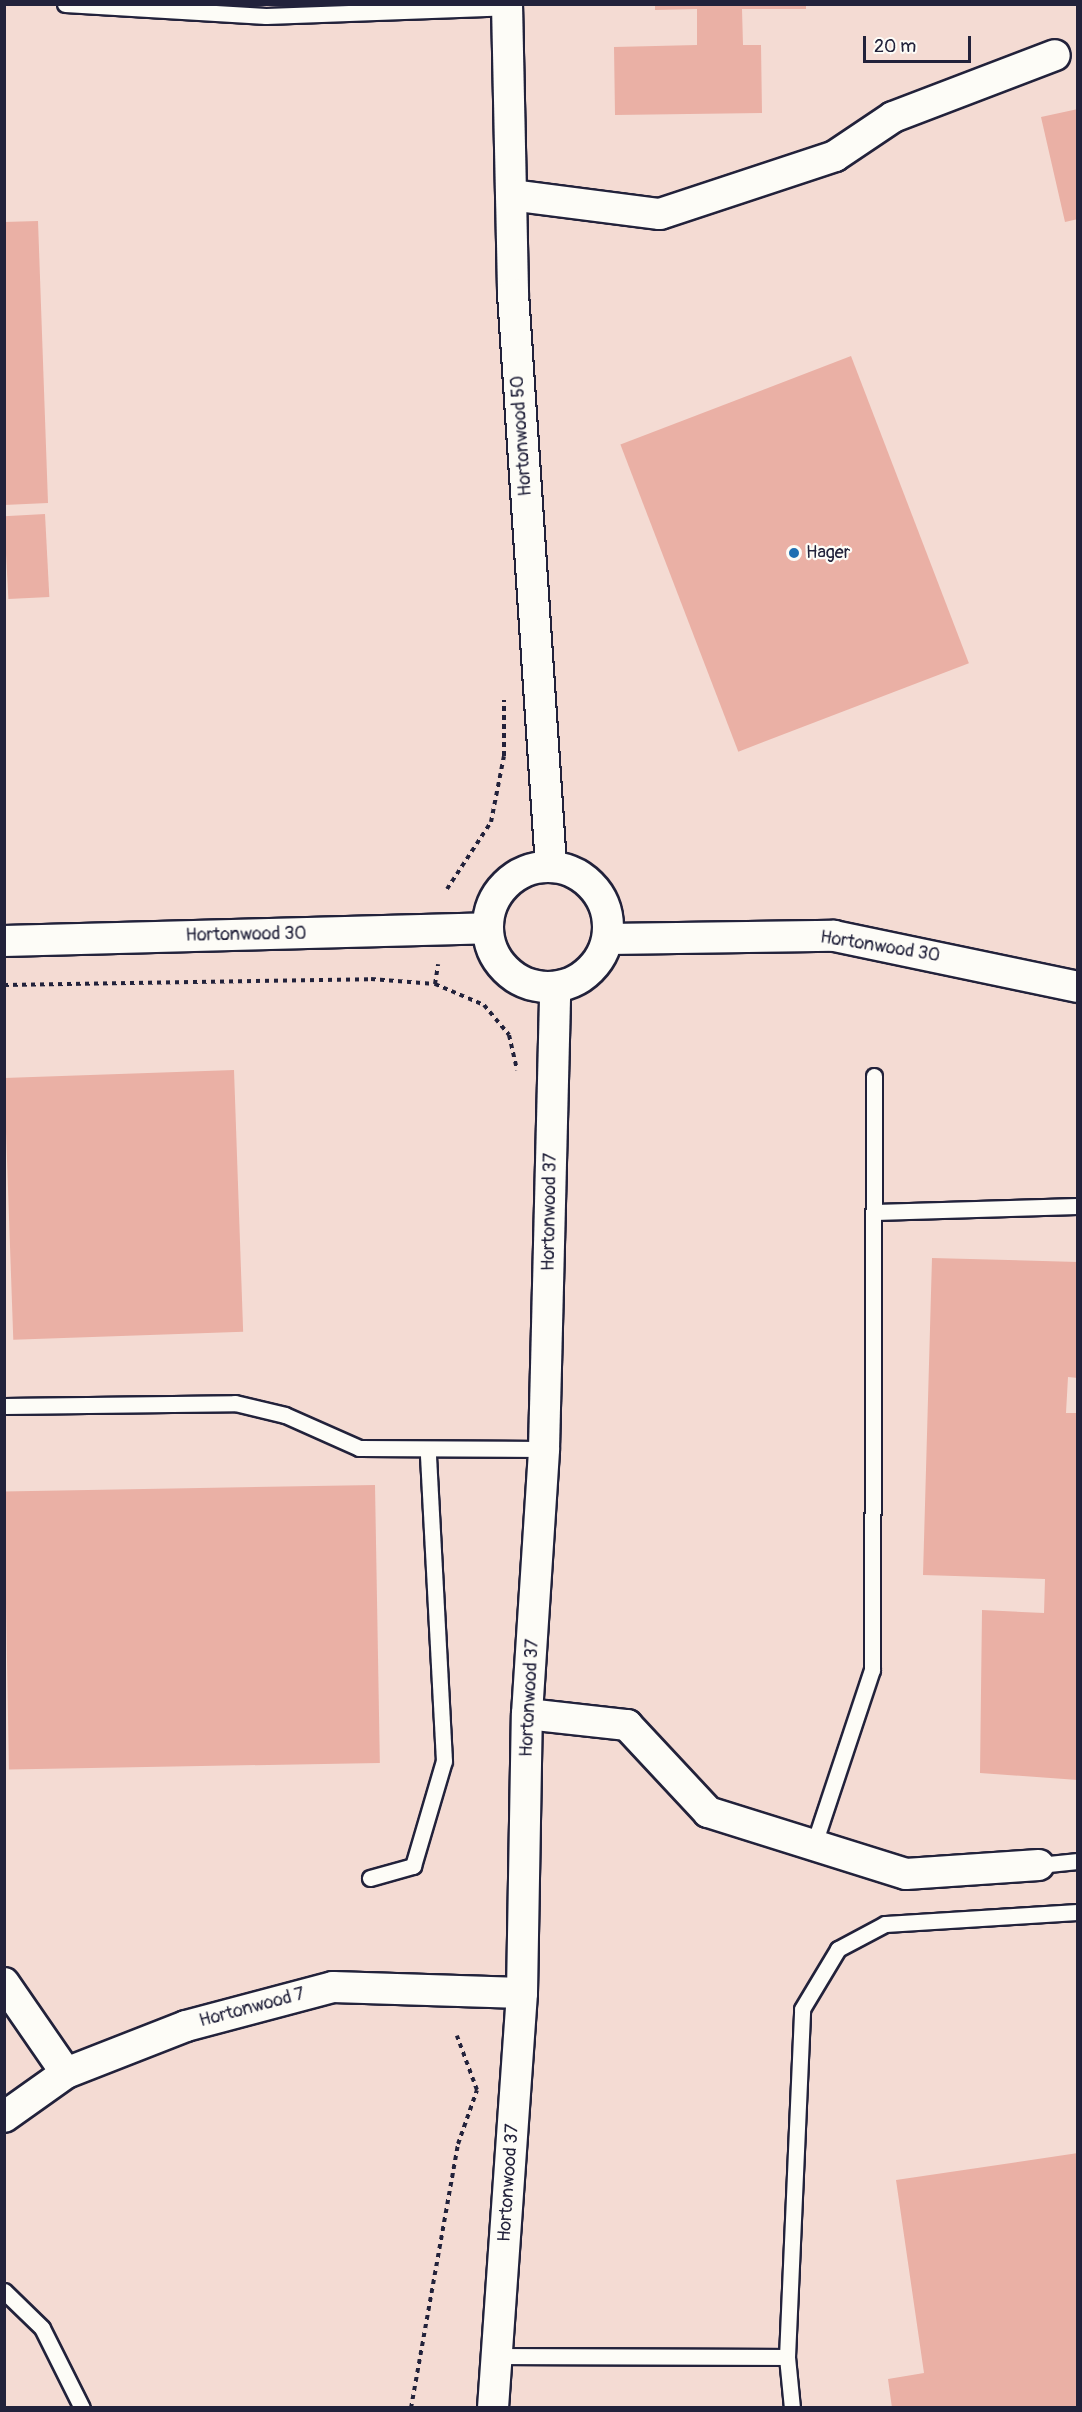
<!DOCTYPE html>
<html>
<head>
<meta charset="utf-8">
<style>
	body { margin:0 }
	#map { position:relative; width:1082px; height:2412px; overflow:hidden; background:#f9ede7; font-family:Pangolin,sans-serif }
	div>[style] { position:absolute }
	.built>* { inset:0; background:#f4dbd3; transform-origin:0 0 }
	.building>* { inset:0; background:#eab0a5; transform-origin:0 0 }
	.path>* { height:4px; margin-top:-2px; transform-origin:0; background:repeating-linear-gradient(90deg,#22223b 0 4.5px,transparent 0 9px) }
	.roads { filter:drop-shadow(2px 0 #22223b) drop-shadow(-2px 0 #22223b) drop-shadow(0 2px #22223b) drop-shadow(0 -2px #22223b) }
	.lane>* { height:15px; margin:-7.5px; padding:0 7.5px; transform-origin:7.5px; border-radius:7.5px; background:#fdfcf7 }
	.street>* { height:30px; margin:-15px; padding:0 15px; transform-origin:15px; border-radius:15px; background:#fdfcf7 }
	.street>.ring { margin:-15px; padding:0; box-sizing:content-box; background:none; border:30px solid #fdfcf7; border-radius:50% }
	.dots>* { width:16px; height:16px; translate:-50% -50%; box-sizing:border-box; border:3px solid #fdfcf7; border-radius:50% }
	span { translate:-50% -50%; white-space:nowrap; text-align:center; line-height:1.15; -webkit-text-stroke:4.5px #fdfcf7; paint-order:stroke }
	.street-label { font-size:18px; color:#22223b }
	.poi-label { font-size:18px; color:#22223b }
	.left { translate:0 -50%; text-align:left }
	.frame { position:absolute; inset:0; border:6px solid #22223b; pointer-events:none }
	.scale { position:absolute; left:863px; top:36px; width:108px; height:27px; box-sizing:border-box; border:3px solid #22223b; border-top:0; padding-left:8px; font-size:18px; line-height:21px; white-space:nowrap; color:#22223b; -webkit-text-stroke:4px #fdfcf7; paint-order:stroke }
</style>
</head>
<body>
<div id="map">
	<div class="built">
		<i style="left:5px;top:5px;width:1072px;height:2402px"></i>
	</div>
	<div class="building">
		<i style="clip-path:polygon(655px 4px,806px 4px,806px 9px,742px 9px,743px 45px,761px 45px,762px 113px,615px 115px,614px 47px,697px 45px,697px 9px,655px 10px)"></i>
		<i style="clip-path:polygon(1078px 109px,1078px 219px,1065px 222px,1041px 117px)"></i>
		<i style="clip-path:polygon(38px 221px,48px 503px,4px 505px,4px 222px)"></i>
		<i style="left:851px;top:356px;width:329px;height:247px;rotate:69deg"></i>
		<i style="left:45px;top:514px;width:83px;height:41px;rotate:87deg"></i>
		<i style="left:234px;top:1070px;width:262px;height:230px;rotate:88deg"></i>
		<i style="clip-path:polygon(932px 1258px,1078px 1262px,1078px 1378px,1068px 1377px,1066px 1413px,1078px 1413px,1078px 1780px,980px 1773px,982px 1610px,1044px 1613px,1045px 1579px,923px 1575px)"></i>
		<i style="left:375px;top:1485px;width:278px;height:371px;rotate:89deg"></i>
		<i style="clip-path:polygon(1078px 2153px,1078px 2408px,892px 2408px,888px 2379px,924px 2373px,896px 2180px)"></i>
	</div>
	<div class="path">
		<i style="left:447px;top:889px;width:80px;rotate:-56.7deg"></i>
		<i style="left:491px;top:822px;width:67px;rotate:-78.9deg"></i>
		<i style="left:504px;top:756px;width:56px;rotate:-90deg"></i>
		<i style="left:435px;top:984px;width:53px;rotate:23.2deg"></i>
		<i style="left:484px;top:1005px;width:39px;rotate:50deg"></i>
		<i style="left:509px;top:1035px;width:36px;rotate:77deg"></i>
		<i style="left:4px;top:985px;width:367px;rotate:-0.9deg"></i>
		<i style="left:371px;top:979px;width:64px;rotate:4.5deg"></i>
		<i style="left:435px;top:984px;width:20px;rotate:-81deg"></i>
		<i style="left:411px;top:2408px;width:268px;rotate:-79.9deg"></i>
		<i style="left:458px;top:2144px;width:57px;rotate:-70.6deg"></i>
		<i style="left:477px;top:2090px;width:58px;rotate:-110.3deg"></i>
	</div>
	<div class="roads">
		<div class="lane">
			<i style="left:65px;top:4px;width:201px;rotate:3.4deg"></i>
			<i style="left:266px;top:16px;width:241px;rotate:-2.1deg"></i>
			<i style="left:874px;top:1212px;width:204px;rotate:-1.7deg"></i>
			<i style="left:4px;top:1406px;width:231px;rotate:-0.7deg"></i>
			<i style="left:235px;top:1403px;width:51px;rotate:13.5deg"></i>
			<i style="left:285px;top:1415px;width:81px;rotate:24deg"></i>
			<i style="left:359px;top:1448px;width:185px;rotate:0.3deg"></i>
			<i style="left:814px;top:1844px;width:183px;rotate:-71.6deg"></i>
			<i style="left:872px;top:1670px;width:594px;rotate:-89.81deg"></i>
			<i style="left:1039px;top:1865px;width:39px;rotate:-6deg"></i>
			<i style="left:370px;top:1878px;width:45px;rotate:-15.6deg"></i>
			<i style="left:413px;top:1866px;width:109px;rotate:-73.6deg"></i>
			<i style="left:444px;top:1761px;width:309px;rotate:-93deg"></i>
			<i style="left:4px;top:2291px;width:53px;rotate:44.2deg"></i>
			<i style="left:42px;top:2328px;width:89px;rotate:63.4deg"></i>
			<i style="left:497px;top:2356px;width:290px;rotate:0.2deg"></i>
			<i style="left:792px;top:2408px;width:51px;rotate:-95.6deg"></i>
			<i style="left:787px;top:2357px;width:348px;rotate:-87.5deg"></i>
			<i style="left:802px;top:2009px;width:70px;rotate:-59deg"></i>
			<i style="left:838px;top:1949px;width:53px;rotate:-28deg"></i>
			<i style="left:885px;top:1924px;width:193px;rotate:-3.6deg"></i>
		</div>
		<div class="street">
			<i style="left:507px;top:4px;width:290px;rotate:88.8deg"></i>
			<i style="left:513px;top:294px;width:573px;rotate:86.2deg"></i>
			<i style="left:511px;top:195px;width:150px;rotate:7.3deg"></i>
			<i style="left:660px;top:214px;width:184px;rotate:-18.3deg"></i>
			<i style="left:835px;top:156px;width:70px;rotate:-33.9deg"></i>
			<i style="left:893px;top:117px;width:173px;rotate:-20.9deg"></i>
			<i class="ring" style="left:488px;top:867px;width:90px;height:90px"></i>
			<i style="left:608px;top:939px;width:226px;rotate:-0.8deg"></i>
			<i style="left:834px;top:936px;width:249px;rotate:11.8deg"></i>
			<i style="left:4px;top:941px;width:484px;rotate:-1.5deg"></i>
			<i style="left:527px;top:1714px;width:101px;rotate:6.3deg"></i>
			<i style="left:627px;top:1725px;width:119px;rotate:47deg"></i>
			<i style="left:708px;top:1812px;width:207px;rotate:17.4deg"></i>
			<i style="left:906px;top:1874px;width:133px;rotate:-3.9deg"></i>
			<i style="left:4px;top:1983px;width:109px;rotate:55.4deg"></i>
			<i style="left:4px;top:2117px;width:76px;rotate:-35.4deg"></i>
			<i style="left:66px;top:2073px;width:129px;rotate:-21.4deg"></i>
			<i style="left:186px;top:2026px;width:152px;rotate:-14.9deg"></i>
			<i style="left:333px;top:1987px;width:189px;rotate:1.8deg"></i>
			<i style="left:493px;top:2408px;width:416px;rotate:-86deg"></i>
			<i style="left:522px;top:1993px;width:279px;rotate:-89deg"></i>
			<i style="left:527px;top:1714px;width:266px;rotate:-86.3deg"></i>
			<i style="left:544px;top:1449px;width:461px;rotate:-88.6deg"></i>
		</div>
	</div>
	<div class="dots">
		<i style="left:794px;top:553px;background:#1f6fb2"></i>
	</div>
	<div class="street-label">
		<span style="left:522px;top:436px;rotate:-94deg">Hortonwood 50</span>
		<span style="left:246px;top:935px;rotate:-1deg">Hortonwood 30</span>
		<span style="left:880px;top:947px;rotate:9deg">Hortonwood 30</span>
		<span style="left:550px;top:1212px;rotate:-89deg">Hortonwood 37</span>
		<span style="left:530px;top:1698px;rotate:-87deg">Hortonwood 37</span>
		<span style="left:252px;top:2008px;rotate:-15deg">Hortonwood 7</span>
		<span style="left:509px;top:2183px;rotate:-86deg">Hortonwood 37</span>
	</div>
	<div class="poi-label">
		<span class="left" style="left:806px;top:553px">Hager</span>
	</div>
	<div class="frame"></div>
	<div class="scale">20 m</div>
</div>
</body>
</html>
